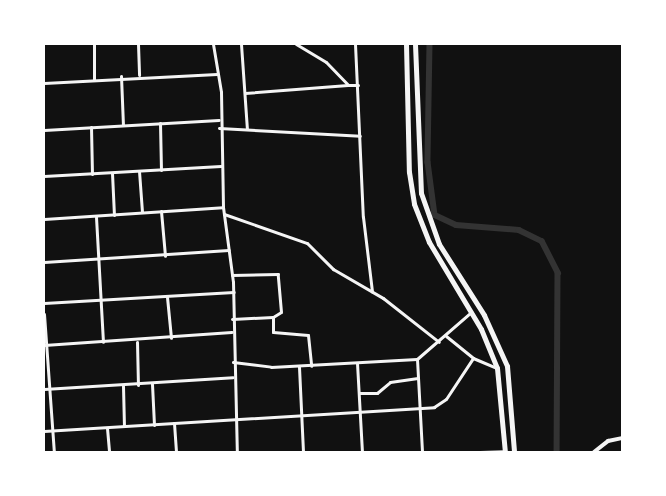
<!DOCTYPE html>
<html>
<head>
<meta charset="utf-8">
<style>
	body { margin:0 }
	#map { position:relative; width:666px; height:496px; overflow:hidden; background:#111; font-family:Mulish,sans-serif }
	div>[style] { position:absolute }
	.canal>* { height:5.5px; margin:-2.75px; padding:0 2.75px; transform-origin:2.75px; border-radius:2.75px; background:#333 }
	.minor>* { height:3px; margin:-1.5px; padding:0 1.5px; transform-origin:1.5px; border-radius:1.5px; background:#f5f5f5 }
	.tertiary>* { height:4px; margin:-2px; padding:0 2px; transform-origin:2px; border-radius:2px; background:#f5f5f5 }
	.trunk>* { height:5px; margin:-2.5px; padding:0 2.5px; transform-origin:2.5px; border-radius:2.5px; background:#f5f5f5 }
	span { translate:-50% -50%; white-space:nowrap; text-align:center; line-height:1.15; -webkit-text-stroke:4px #fff; paint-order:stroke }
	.frame { position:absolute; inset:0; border:45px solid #fff; pointer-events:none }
</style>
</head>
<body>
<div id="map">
	<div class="canal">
		<i style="left:430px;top:44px;width:118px;rotate:91deg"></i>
		<i style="left:428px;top:162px;width:53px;rotate:82.5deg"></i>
		<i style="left:435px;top:215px;width:23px;rotate:25deg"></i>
		<i style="left:456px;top:225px;width:63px;rotate:4.5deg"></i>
		<i style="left:519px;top:230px;width:25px;rotate:26deg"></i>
		<i style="left:542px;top:241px;width:36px;rotate:63deg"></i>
		<i style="left:558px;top:273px;width:179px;rotate:90.3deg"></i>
	</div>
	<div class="minor">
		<i style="left:94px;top:44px;width:35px;rotate:90deg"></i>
		<i style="left:138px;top:44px;width:31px;rotate:88deg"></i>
		<i style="left:213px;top:44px;width:49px;rotate:80.5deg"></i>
		<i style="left:221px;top:92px;width:115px;rotate:89deg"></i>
		<i style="left:223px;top:207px;width:76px;rotate:82.4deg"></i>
		<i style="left:233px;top:282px;width:170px;rotate:88.7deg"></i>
		<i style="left:241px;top:44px;width:85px;rotate:86deg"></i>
		<i style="left:296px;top:44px;width:35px;rotate:31deg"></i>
		<i style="left:326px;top:62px;width:32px;rotate:46deg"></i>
		<i style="left:348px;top:85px;width:10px"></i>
		<i style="left:355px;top:44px;width:173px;rotate:87.4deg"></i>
		<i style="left:363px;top:217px;width:75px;rotate:83.1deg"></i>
		<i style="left:121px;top:76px;width:49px;rotate:87.7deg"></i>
		<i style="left:44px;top:83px;width:173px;rotate:-3deg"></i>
		<i style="left:245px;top:93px;width:103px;rotate:-4.4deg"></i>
		<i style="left:160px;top:123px;width:47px;rotate:88.8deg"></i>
		<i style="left:91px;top:127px;width:47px;rotate:88.8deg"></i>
		<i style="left:219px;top:128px;width:141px;rotate:3.2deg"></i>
		<i style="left:44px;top:130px;width:175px;rotate:-3.3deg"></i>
		<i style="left:139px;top:171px;width:41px;rotate:85.8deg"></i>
		<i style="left:112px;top:173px;width:42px;rotate:87.3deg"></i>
		<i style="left:44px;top:176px;width:177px;rotate:-3.2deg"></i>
		<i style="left:161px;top:211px;width:45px;rotate:84.9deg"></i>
		<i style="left:224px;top:214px;width:88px;rotate:19.3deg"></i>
		<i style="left:307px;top:243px;width:37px;rotate:45deg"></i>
		<i style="left:333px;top:269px;width:58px;rotate:30.1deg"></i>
		<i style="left:383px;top:298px;width:71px;rotate:38.2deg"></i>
		<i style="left:96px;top:217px;width:125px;rotate:86.8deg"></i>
		<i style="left:44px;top:219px;width:179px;rotate:-3.8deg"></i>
		<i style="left:44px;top:262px;width:185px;rotate:-3.7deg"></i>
		<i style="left:167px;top:297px;width:41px;rotate:84.4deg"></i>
		<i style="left:44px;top:303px;width:190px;rotate:-3.3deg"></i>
		<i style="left:44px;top:314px;width:138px;rotate:85.9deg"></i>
		<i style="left:273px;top:317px;width:15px;rotate:90deg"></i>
		<i style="left:273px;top:332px;width:35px;rotate:5deg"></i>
		<i style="left:308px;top:335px;width:31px;rotate:84deg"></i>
		<i style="left:232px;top:319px;width:41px;rotate:-2.8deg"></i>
		<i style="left:273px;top:317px;width:9px;rotate:-32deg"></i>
		<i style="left:281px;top:312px;width:38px;rotate:-95deg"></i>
		<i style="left:278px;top:274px;width:46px;rotate:178.8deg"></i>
		<i style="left:446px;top:336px;width:35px;rotate:39deg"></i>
		<i style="left:473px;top:358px;width:26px;rotate:23deg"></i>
		<i style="left:137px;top:342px;width:43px;rotate:88.7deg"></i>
		<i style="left:44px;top:345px;width:188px;rotate:-4deg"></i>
		<i style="left:417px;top:359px;width:93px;rotate:86.9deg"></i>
		<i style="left:233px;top:362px;width:38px;rotate:7deg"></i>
		<i style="left:271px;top:367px;width:146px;rotate:-3.1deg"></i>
		<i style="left:417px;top:359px;width:72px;rotate:-41deg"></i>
		<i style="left:357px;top:363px;width:89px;rotate:86.8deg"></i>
		<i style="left:299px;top:367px;width:85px;rotate:87.3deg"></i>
		<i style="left:152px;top:384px;width:41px;rotate:87.2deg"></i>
		<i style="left:123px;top:386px;width:40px;rotate:88.6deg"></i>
		<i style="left:44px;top:389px;width:189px;rotate:-3.6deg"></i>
		<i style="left:359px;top:393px;width:18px"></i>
		<i style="left:377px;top:393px;width:17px;rotate:-40deg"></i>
		<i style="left:390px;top:382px;width:28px;rotate:-8deg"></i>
		<i style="left:174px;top:423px;width:29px;rotate:86deg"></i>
		<i style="left:107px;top:428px;width:24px;rotate:85deg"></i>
		<i style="left:44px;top:431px;width:391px;rotate:-3.5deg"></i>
		<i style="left:434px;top:407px;width:14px;rotate:-34deg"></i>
		<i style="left:446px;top:399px;width:49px;rotate:-56.6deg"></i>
		<i style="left:480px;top:452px;width:24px;rotate:-2deg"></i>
	</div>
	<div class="tertiary">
		<i style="left:594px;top:452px;width:18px;rotate:-38deg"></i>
		<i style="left:608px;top:441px;width:14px;rotate:-12deg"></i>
	</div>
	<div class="trunk">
		<i style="left:406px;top:44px;width:128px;rotate:88.7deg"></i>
		<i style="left:409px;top:172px;width:32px;rotate:81deg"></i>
		<i style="left:414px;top:204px;width:41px;rotate:68.5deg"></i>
		<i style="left:429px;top:242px;width:101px;rotate:59.1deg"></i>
		<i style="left:481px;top:329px;width:42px;rotate:67.7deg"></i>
		<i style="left:497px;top:368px;width:84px;rotate:84.6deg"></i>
		<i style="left:415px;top:44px;width:149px;rotate:87.7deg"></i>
		<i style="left:421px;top:193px;width:54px;rotate:70.6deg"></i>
		<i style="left:439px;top:244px;width:84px;rotate:57.6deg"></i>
		<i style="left:484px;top:315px;width:56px;rotate:65.7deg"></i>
		<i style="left:507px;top:366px;width:86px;rotate:85.3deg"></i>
	</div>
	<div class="frame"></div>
</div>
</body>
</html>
